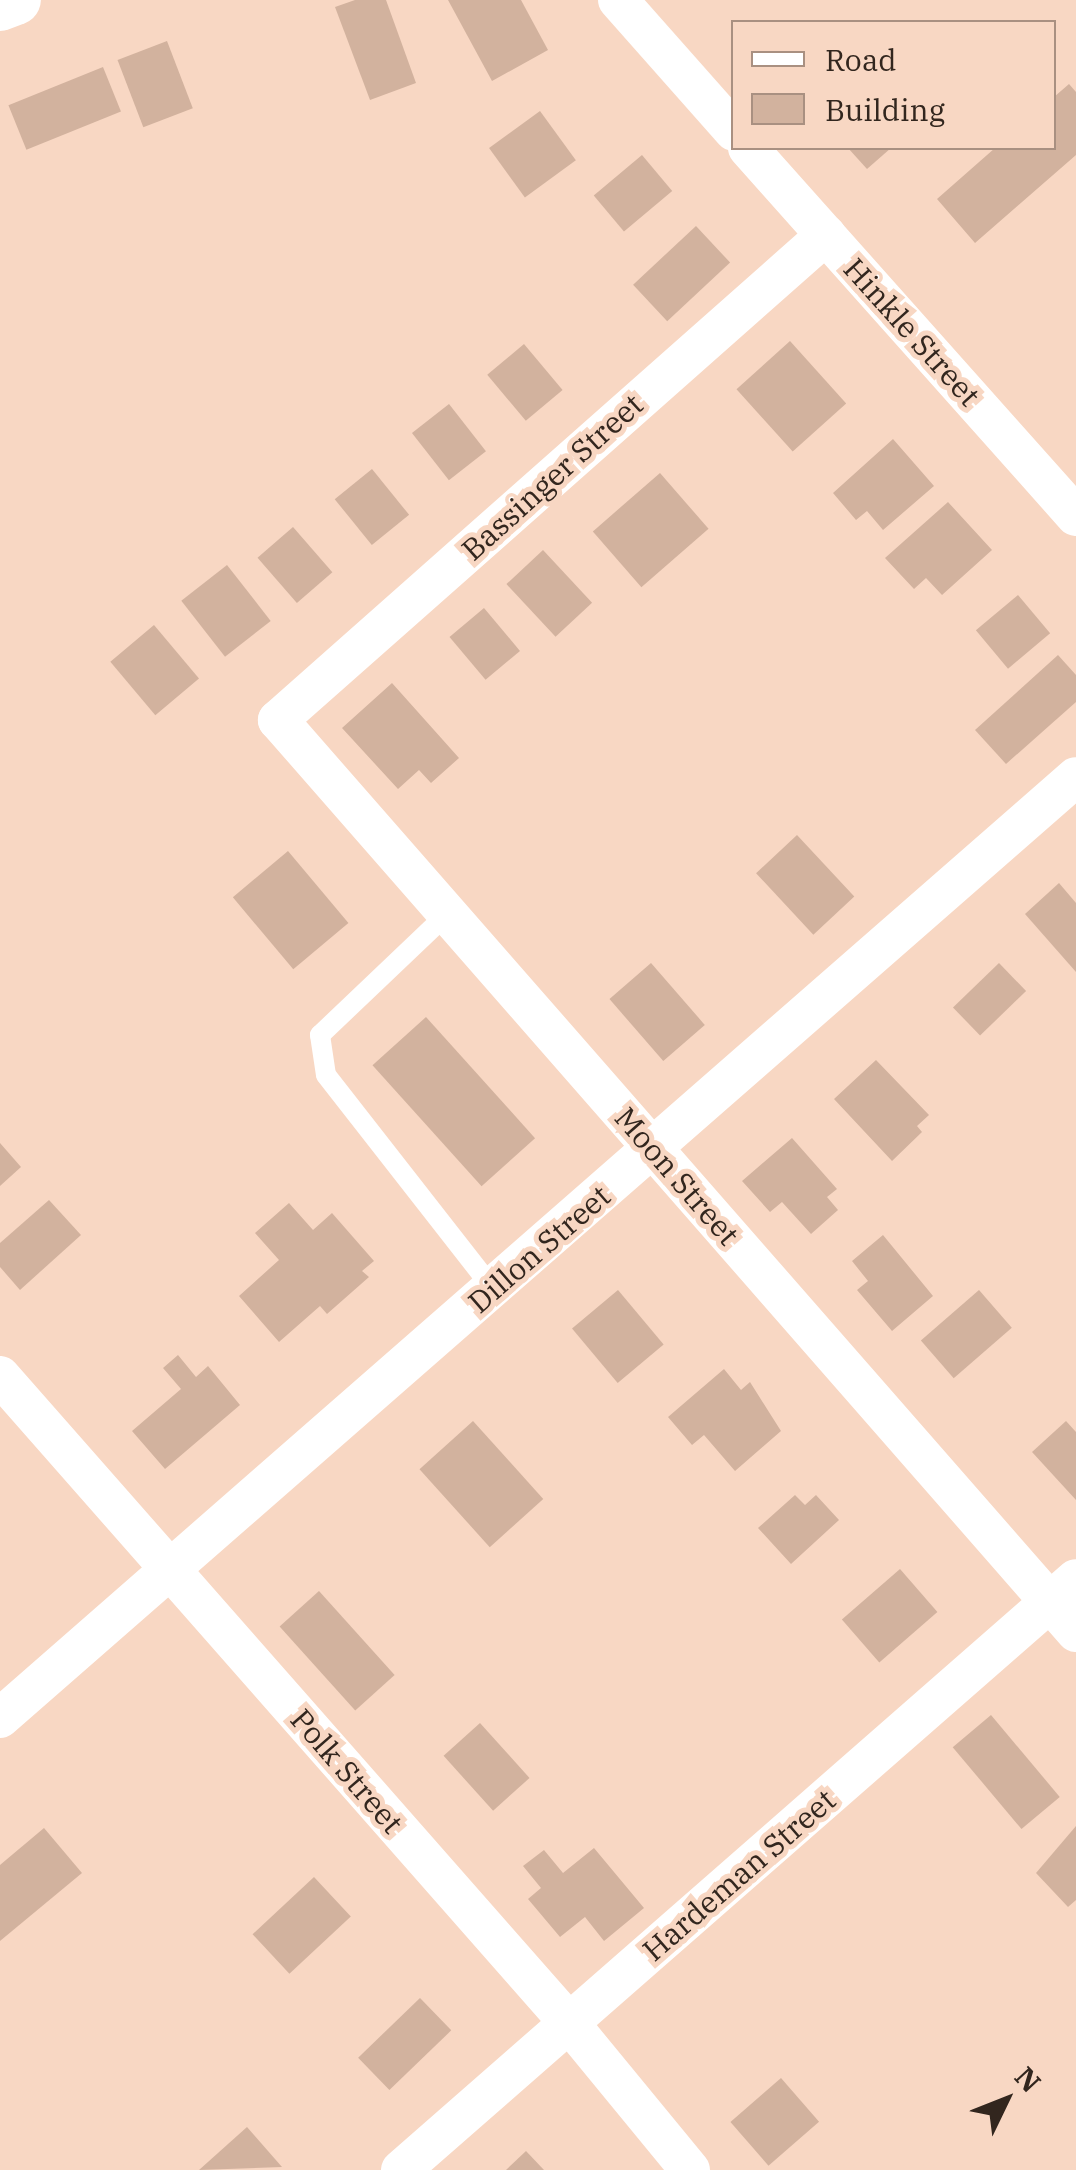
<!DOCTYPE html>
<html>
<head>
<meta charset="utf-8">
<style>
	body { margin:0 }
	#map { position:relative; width:1076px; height:2170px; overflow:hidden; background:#f8d7c3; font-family:"IBM Plex Serif",serif }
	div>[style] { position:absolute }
	.building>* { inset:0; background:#d2b29e; transform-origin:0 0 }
	.service>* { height:20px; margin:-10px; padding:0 10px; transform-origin:10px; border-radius:10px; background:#fff }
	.minor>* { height:40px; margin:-20px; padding:0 20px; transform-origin:20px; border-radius:20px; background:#fff }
	.tertiary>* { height:50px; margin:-25px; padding:0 25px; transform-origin:25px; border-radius:25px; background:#fff }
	span { translate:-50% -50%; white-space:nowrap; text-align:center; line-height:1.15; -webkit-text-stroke:10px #f8d7c3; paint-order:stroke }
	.street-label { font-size:30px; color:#32261e }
	.legend { position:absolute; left:731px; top:20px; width:325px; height:130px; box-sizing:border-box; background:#f8d7c3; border:2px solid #a99081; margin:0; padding:12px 18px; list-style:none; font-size:30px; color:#32261e }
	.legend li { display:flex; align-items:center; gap:20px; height:50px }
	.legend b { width:50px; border:2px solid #a99081 }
	.north { position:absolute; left:956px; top:2050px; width:100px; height:100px; -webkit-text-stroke:8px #f8d7c3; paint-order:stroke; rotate:47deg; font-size:28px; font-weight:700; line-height:40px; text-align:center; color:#32261e }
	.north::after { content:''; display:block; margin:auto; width:35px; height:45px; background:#32261e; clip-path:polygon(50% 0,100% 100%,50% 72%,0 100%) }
</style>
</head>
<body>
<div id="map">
	<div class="building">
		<i style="clip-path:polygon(355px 0,386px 0,416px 83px,370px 100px,335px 7px)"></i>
		<i style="clip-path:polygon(448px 0,521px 0,548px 50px,492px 81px)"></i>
		<i style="left:167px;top:41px;width:72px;height:53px;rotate:69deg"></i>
		<i style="left:103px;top:67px;width:48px;height:102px;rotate:68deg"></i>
		<i style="clip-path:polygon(1069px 84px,1076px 92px,1076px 155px,975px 243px,937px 199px,995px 148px,1054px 148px,1054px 97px)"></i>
		<i style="left:540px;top:111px;width:61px;height:63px;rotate:54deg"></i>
		<i style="clip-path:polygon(848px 148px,891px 148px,867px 169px)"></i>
		<i style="left:642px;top:155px;width:47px;height:63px;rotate:50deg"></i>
		<i style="left:696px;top:226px;width:50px;height:86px;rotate:47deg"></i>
		<i style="left:790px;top:341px;width:84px;height:72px;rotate:48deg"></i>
		<i style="left:524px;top:344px;width:60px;height:48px;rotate:50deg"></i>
		<i style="left:449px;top:404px;width:60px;height:47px;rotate:52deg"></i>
		<i style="clip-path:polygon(893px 439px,934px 486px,883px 530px,867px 511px,856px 520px,833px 493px)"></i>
		<i style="left:372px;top:469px;width:59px;height:48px;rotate:51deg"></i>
		<i style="left:660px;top:473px;width:74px;height:89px;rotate:49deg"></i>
		<i style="clip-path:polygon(948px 502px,992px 550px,942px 595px,926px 578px,914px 589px,885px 558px)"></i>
		<i style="left:293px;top:527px;width:60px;height:47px;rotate:49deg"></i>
		<i style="left:543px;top:550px;width:72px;height:50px;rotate:47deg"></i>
		<i style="left:227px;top:565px;width:71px;height:58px;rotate:52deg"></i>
		<i style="left:1018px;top:595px;width:50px;height:55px;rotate:50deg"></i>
		<i style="left:484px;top:608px;width:56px;height:45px;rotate:50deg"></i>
		<i style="left:154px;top:625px;width:70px;height:57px;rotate:50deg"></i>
		<i style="clip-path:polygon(1058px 655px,1076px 675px,1076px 702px,1006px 764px,975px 730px)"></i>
		<i style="clip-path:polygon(392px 683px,459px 758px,431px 783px,419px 770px,398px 789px,342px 728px)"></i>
		<i style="left:797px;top:835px;width:84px;height:56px;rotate:47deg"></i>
		<i style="left:288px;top:851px;width:94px;height:72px;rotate:50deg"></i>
		<i style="clip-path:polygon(1059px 883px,1076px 903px,1076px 972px,1025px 914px)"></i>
		<i style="left:651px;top:963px;width:82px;height:55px;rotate:49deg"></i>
		<i style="left:999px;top:963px;width:39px;height:64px;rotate:46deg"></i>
		<i style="left:426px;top:1017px;width:163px;height:72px;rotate:48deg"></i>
		<i style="clip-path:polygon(876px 1060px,929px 1115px,917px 1126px,922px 1132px,892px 1161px,834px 1099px)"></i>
		<i style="clip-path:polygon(792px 1138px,837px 1189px,827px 1197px,838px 1210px,811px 1234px,782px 1202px,770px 1212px,742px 1181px)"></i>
		<i style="clip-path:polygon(0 1143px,21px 1167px,0 1186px)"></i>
		<i style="clip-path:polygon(49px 1200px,81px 1235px,20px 1290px,0 1267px,0 1243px)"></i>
		<i style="clip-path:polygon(289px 1203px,313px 1230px,332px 1213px,374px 1261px,362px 1271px,369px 1277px,327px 1314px,320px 1306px,279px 1342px,239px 1296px,279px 1260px,255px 1233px)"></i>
		<i style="clip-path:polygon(883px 1235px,933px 1296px,892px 1331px,857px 1290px,868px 1281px,852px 1261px)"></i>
		<i style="left:618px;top:1290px;width:71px;height:60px;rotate:50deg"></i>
		<i style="left:979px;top:1290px;width:50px;height:77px;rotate:49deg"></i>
		<i style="clip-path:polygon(178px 1355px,196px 1377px,208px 1366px,240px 1405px,165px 1469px,132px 1431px,181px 1389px,163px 1368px)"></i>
		<i style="clip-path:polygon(724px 1369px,741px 1390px,750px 1382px,781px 1431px,735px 1471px,704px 1435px,692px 1445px,668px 1417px)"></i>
		<i style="left:473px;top:1421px;width:105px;height:72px;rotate:48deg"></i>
		<i style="clip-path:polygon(1066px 1421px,1076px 1432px,1076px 1500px,1032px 1452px)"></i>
		<i style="clip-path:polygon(795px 1495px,805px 1505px,816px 1495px,839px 1520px,791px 1564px,758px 1528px)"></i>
		<i style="left:900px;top:1569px;width:57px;height:77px;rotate:49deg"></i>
		<i style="left:319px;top:1591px;width:113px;height:53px;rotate:48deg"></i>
		<i style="left:991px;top:1715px;width:107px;height:50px;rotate:50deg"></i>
		<i style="left:480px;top:1723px;width:74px;height:49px;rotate:48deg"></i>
		<i style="clip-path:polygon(1076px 1826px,1076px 1900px,1068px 1907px,1036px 1873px)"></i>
		<i style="clip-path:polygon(44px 1828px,82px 1873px,0 1941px,0 1865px)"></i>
		<i style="clip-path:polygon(594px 1848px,644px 1908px,604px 1941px,585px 1917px,560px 1937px,528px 1899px,541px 1888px,523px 1866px,544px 1850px,563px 1873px)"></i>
		<i style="left:314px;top:1877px;width:54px;height:84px;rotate:47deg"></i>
		<i style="left:420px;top:1998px;width:45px;height:86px;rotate:46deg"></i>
		<i style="left:781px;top:2078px;width:58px;height:67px;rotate:49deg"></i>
		<i style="clip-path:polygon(247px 2127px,282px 2167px,199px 2170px)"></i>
		<i style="clip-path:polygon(526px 2151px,544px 2170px,506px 2170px)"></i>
	</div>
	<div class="service">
		<i style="left:446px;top:915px;width:174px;rotate:136.4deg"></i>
		<i style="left:320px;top:1035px;width:40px;rotate:81.5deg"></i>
		<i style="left:326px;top:1075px;width:271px;rotate:52deg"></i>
	</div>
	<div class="minor">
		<i style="left:618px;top:0;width:175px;rotate:48.5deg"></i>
		<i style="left:748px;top:148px;width:493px;rotate:48.3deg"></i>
		<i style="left:826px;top:235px;width:732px;rotate:138.49deg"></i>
		<i style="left:278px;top:720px;width:1212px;rotate:48.81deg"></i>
		<i style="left:0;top:1376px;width:863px;rotate:48.66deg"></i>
		<i style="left:570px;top:2024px;width:189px;rotate:50.6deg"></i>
		<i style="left:0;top:1718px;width:1429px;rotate:-41.17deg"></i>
		<i style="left:401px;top:2170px;width:897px;rotate:-41.2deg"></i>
	</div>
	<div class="tertiary">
		<i style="left:0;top:6px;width:17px;rotate:-21deg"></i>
	</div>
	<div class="street-label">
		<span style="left:912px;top:332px;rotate:48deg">Hinkle Street</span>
		<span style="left:552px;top:477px;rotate:-42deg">Bassinger Street</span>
		<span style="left:677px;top:1176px;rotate:49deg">Moon Street</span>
		<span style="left:539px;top:1249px;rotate:-41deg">Dillon Street</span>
		<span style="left:347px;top:1771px;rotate:49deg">Polk Street</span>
		<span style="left:739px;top:1875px;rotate:-41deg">Hardeman Street</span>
	</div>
	<ul class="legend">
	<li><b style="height:12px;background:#fff"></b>Road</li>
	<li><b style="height:28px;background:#d2b29e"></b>Building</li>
	</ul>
	<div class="north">N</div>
</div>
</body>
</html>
